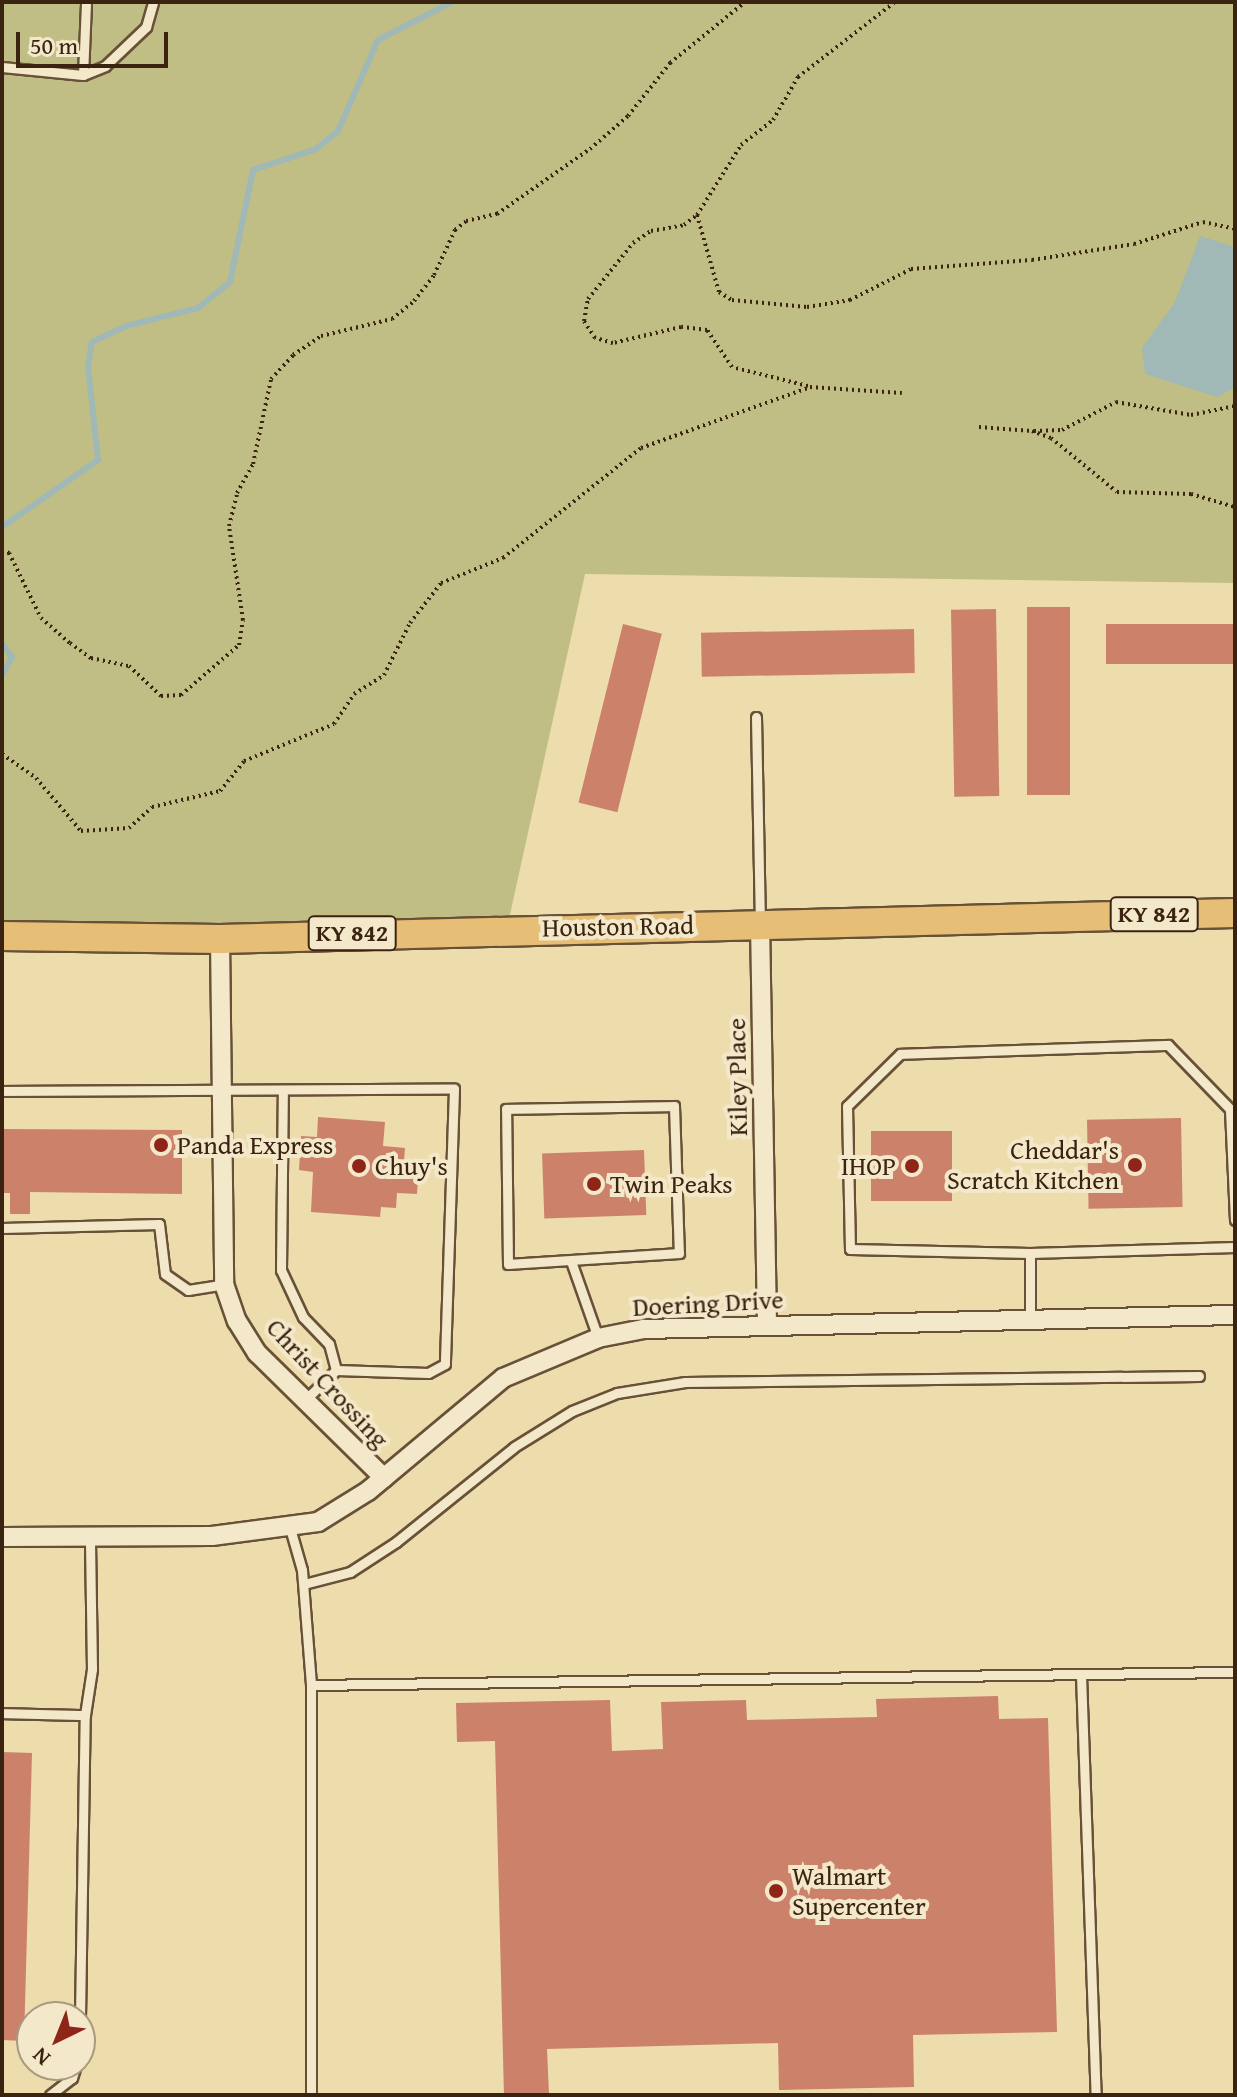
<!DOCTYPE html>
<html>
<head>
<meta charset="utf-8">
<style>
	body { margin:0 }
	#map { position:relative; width:1237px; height:2097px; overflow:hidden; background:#eddcac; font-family:"Gentium Book Plus",serif }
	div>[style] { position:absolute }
	.green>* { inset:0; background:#c0be84 }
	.water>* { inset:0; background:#a0b8b6 }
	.stream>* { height:6px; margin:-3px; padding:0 3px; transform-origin:3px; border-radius:3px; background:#a0b8b6 }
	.building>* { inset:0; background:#cb816a; transform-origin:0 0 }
	.path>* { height:4px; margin-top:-2px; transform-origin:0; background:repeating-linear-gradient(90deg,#3b2311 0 2px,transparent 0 6px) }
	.roads { filter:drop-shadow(2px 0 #685138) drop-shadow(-2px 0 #685138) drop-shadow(0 2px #685138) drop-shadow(0 -2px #685138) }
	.lane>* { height:9px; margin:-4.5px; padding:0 4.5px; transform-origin:4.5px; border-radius:4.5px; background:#f3e8c9 }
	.street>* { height:18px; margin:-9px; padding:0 9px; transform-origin:9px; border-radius:9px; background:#f3e8c9 }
	.primary>* { height:28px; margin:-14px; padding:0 14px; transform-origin:14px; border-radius:14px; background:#e6be76 }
	.dots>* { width:22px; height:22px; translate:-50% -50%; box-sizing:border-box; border:4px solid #f3e8c9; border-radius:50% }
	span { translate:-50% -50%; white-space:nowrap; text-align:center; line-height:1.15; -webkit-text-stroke:8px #f3e8c9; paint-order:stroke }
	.shield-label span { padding:2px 6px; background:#f3e8c9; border:2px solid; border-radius:6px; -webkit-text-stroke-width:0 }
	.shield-label { font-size:24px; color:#3b2311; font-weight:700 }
	.street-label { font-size:26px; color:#3b2311 }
	.poi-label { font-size:26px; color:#3b2311 }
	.left { translate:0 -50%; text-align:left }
	.right { translate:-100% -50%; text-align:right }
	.frame { position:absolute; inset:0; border:4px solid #3b2311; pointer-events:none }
	.north { position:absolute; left:16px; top:2001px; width:80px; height:80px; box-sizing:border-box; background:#f3e8c9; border:2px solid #a9997f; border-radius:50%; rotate:223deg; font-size:22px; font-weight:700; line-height:32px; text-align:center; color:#3b2311 }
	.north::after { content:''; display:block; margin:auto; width:28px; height:36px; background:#8f2418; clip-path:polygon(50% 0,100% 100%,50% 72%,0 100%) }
	.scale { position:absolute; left:16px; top:32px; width:152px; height:36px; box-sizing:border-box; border:4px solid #3b2311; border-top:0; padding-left:10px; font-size:24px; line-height:28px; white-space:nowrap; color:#3b2311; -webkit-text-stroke:6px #f3e8c9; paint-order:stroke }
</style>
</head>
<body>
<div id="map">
	<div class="green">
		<i style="clip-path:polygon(2px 2px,1235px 2px,1235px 583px,585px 574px,507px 928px,2px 936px)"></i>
	</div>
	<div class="water">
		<i style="clip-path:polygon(1200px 236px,1235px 247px,1235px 387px,1217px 397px,1145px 374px,1142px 348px,1175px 302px)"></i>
	</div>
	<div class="stream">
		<i style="left:2px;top:527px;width:117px;rotate:-34.9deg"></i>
		<i style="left:98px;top:460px;width:95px;rotate:-96.1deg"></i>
		<i style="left:88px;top:366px;width:24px;rotate:-81deg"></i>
		<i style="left:92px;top:342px;width:38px;rotate:-25deg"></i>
		<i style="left:126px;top:326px;width:74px;rotate:-14deg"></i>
		<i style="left:198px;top:308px;width:41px;rotate:-39.1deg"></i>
		<i style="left:230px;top:282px;width:114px;rotate:-78.4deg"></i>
		<i style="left:253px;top:170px;width:66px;rotate:-18.4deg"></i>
		<i style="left:316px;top:149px;width:28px;rotate:-39deg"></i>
		<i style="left:338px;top:131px;width:99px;rotate:-66.3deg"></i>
		<i style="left:378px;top:40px;width:83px;rotate:-27.2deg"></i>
		<i style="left:2px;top:644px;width:16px;rotate:52deg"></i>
		<i style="left:12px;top:657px;width:21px;rotate:119deg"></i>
	</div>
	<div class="building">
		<i style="left:1027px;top:607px;width:43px;height:188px"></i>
		<i style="left:996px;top:609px;width:187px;height:45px;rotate:89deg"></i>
		<i style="left:623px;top:624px;width:40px;height:184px;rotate:14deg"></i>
		<i style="left:1235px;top:624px;width:40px;height:129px;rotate:90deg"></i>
		<i style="left:914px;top:629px;width:44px;height:213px;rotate:89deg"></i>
		<i style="clip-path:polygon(318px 1117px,385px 1122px,383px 1146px,405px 1148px,404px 1161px,419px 1162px,417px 1194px,397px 1193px,396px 1208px,381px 1207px,380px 1217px,311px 1212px,313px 1172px,299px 1170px,301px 1136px,317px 1137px)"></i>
		<i style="left:1181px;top:1118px;width:89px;height:94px;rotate:89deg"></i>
		<i style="clip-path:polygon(2px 1129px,182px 1130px,182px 1194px,30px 1192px,30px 1214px,10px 1214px,10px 1193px,2px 1193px)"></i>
		<i style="left:871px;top:1131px;width:81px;height:70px"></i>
		<i style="left:644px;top:1150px;width:65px;height:102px;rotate:88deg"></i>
		<i style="clip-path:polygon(998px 1696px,999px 1719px,1048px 1718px,1057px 2032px,913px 2035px,914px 2087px,779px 2090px,778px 2043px,547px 2049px,549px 2094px,504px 2095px,495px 1741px,457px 1742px,456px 1703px,610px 1700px,612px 1751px,663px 1749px,661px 1702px,746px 1700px,747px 1720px,877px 1717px,876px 1699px)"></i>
		<i style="clip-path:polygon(2px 1752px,32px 1753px,24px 2041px,2px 2040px)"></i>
	</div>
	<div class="path">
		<i style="left:697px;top:215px;width:80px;rotate:74.1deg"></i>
		<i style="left:719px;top:292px;width:15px;rotate:32deg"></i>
		<i style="left:732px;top:300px;width:75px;rotate:5.3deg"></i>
		<i style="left:807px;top:307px;width:44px;rotate:-9.2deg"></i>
		<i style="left:850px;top:300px;width:68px;rotate:-26.9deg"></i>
		<i style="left:911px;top:269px;width:121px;rotate:-4.3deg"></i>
		<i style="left:1032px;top:260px;width:103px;rotate:-8.9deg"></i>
		<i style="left:1134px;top:244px;width:72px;rotate:-17.7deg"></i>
		<i style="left:1203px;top:222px;width:33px;rotate:12deg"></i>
		<i style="left:808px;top:386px;width:78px;rotate:-166deg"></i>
		<i style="left:732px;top:367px;width:45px;rotate:-124deg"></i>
		<i style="left:707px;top:330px;width:26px;rotate:-173deg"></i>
		<i style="left:681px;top:327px;width:70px;rotate:166.8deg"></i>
		<i style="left:613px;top:343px;width:19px;rotate:-164deg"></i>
		<i style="left:595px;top:338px;width:20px;rotate:-123deg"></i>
		<i style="left:584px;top:321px;width:22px;rotate:-80deg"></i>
		<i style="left:588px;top:299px;width:72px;rotate:-51.2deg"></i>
		<i style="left:633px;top:243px;width:22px;rotate:-34deg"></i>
		<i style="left:651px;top:231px;width:34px;rotate:-10deg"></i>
		<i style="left:684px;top:225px;width:16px;rotate:-38deg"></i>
		<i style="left:697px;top:215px;width:83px;rotate:-57.8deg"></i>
		<i style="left:741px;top:145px;width:41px;rotate:-38deg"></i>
		<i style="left:773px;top:120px;width:50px;rotate:-59.8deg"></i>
		<i style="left:798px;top:77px;width:123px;rotate:-37.7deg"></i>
		<i style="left:979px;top:427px;width:53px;rotate:4.3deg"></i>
		<i style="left:1032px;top:431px;width:20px;rotate:20deg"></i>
		<i style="left:1051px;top:438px;width:85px;rotate:39.3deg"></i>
		<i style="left:1117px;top:492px;width:74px;rotate:1.5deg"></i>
		<i style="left:1191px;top:494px;width:46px;rotate:16.5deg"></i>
		<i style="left:1034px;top:431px;width:28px;rotate:-2deg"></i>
		<i style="left:1062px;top:430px;width:61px;rotate:-27.4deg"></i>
		<i style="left:1116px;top:402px;width:76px;rotate:9.8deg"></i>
		<i style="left:1191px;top:415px;width:45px;rotate:-11.6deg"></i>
		<i style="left:2px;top:550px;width:8px;rotate:23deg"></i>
		<i style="left:9px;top:553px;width:72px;rotate:63.8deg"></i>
		<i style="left:41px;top:618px;width:38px;rotate:41deg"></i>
		<i style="left:70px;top:643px;width:26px;rotate:36deg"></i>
		<i style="left:91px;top:658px;width:39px;rotate:12deg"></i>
		<i style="left:129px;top:666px;width:44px;rotate:43.2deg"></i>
		<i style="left:161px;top:696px;width:20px;rotate:-3deg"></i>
		<i style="left:181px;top:695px;width:77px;rotate:-40.8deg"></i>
		<i style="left:239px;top:645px;width:25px;rotate:-81deg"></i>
		<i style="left:243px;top:620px;width:95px;rotate:-98.5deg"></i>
		<i style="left:229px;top:526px;width:34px;rotate:-76deg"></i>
		<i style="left:237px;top:493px;width:33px;rotate:-61deg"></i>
		<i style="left:253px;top:464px;width:87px;rotate:-78deg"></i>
		<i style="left:271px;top:379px;width:33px;rotate:-47deg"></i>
		<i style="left:293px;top:355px;width:34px;rotate:-34deg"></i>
		<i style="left:321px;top:336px;width:73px;rotate:-13.5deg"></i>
		<i style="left:392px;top:319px;width:28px;rotate:-39deg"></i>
		<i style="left:414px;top:301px;width:33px;rotate:-52deg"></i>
		<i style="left:434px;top:275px;width:50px;rotate:-65deg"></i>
		<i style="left:455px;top:230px;width:14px;rotate:-39deg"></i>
		<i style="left:466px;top:221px;width:32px;rotate:-13deg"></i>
		<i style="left:497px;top:214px;width:113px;rotate:-35deg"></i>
		<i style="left:590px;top:149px;width:50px;rotate:-41deg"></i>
		<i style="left:628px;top:116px;width:68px;rotate:-51.6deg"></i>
		<i style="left:670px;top:63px;width:97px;rotate:-39.1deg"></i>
		<i style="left:2px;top:754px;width:42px;rotate:35.2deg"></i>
		<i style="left:36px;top:778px;width:70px;rotate:49.7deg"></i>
		<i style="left:81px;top:831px;width:48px;rotate:-3.6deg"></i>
		<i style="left:129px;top:828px;width:31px;rotate:-42deg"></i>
		<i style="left:152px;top:807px;width:70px;rotate:-13.2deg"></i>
		<i style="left:220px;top:791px;width:38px;rotate:-51deg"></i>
		<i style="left:244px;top:761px;width:97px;rotate:-22.3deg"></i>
		<i style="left:334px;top:724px;width:36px;rotate:-56deg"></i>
		<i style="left:354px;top:694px;width:36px;rotate:-32deg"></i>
		<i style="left:384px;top:675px;width:58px;rotate:-63.4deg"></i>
		<i style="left:410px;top:623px;width:51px;rotate:-52.2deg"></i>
		<i style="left:441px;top:583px;width:67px;rotate:-22deg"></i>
		<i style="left:503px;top:558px;width:176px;rotate:-38.6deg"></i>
		<i style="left:641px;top:448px;width:180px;rotate:-19.8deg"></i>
		<i style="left:810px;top:387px;width:92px;rotate:3.7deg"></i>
	</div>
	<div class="roads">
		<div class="lane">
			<i style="left:2px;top:67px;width:81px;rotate:5.6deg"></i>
			<i style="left:83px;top:75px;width:24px;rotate:-22deg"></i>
			<i style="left:105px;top:66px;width:57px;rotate:-43.6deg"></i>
			<i style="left:146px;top:27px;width:26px;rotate:-74deg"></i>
			<i style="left:83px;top:75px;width:73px;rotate:-87.6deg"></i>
			<i style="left:756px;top:717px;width:206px;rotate:88.9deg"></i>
			<i style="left:2px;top:1091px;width:452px;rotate:-0.3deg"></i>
			<i style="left:454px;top:1089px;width:275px;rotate:91.9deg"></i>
			<i style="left:445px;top:1364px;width:19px;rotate:152deg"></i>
			<i style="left:428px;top:1373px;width:92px;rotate:-178.1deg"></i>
			<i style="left:336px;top:1370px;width:27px;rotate:-105deg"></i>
			<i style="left:329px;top:1344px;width:37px;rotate:-134deg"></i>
			<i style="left:303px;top:1317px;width:52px;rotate:-115.1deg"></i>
			<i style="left:281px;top:1270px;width:180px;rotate:-89.4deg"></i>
			<i style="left:674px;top:1106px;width:147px;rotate:88.1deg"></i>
			<i style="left:679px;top:1253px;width:171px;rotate:176.3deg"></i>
			<i style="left:508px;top:1264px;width:155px;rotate:-90.7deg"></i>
			<i style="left:506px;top:1109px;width:168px;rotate:-1deg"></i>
			<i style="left:1235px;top:1220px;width:111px;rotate:-92.6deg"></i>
			<i style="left:1230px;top:1109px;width:89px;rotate:-134.1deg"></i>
			<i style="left:1168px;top:1045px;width:268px;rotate:178.1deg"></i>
			<i style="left:900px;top:1054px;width:74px;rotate:135.5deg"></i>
			<i style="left:847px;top:1106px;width:143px;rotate:88.8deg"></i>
			<i style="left:850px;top:1249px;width:180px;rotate:1.3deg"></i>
			<i style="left:1030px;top:1253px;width:205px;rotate:-1.7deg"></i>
			<i style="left:2px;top:1228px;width:157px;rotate:-1.5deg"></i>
			<i style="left:159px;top:1224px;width:50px;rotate:83.2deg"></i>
			<i style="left:165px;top:1274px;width:28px;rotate:35deg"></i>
			<i style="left:188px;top:1290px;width:36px;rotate:-9deg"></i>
			<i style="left:1030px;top:1253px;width:67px;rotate:90deg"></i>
			<i style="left:572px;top:1264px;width:78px;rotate:70.6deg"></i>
			<i style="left:304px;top:1401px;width:45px;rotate:-44.1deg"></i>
			<i style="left:290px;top:1528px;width:44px;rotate:74.1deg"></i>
			<i style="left:302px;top:1570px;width:115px;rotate:85.5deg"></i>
			<i style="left:311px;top:1685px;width:410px;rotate:90deg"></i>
			<i style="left:304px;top:1584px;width:48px;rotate:-14.6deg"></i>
			<i style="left:350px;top:1572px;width:55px;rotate:-33.1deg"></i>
			<i style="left:396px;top:1542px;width:151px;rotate:-38.8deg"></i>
			<i style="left:514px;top:1447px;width:68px;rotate:-31.8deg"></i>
			<i style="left:572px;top:1411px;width:48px;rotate:-21.8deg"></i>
			<i style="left:617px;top:1393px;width:69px;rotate:-9.2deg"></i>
			<i style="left:685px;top:1382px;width:514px;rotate:-0.67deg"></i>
			<i style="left:1081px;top:1675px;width:420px;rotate:88deg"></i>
			<i style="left:311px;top:1685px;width:924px;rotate:-0.81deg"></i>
			<i style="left:2px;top:1713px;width:83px;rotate:1.4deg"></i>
			<i style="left:80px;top:2017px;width:302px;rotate:-89.1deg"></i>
			<i style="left:85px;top:1715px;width:47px;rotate:-81.3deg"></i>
			<i style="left:92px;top:1669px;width:132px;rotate:-90.9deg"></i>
			<i style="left:50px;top:2095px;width:28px;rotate:-38deg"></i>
			<i style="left:72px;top:2078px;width:14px;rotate:-73deg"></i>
		</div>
		<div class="street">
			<i style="left:760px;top:923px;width:403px;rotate:89deg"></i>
			<i style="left:220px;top:939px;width:345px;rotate:89.3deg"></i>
			<i style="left:224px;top:1284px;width:39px;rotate:71deg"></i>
			<i style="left:237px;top:1321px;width:38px;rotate:58deg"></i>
			<i style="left:257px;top:1353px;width:178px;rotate:44.5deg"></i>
			<i style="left:2px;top:1537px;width:210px;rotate:-0.3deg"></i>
			<i style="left:212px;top:1536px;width:107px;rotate:-7.5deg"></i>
			<i style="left:318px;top:1522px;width:59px;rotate:-31.8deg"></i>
			<i style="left:368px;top:1491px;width:176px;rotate:-39.9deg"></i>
			<i style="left:503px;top:1378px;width:103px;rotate:-22.8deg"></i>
			<i style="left:598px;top:1338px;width:47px;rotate:-11.1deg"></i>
			<i style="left:644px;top:1329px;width:591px;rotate:-1.36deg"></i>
		</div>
		<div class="primary">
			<i style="left:2px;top:936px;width:218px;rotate:0.8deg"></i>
			<i style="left:220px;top:939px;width:1015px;rotate:-1.47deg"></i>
		</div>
	</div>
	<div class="dots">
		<i style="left:161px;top:1145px;background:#8f2418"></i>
		<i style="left:1135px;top:1165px;background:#8f2418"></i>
		<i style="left:359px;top:1166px;background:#8f2418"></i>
		<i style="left:912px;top:1166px;background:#8f2418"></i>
		<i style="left:594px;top:1184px;background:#8f2418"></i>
		<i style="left:776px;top:1891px;background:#8f2418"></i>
	</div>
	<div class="shield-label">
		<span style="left:1154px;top:914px">KY 842</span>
		<span style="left:352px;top:933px">KY 842</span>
	</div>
	<div class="street-label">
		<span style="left:618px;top:926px;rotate:-1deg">Houston Road</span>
		<span style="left:737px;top:1077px;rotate:-91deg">Kiley Place</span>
		<span style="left:708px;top:1303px;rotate:-3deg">Doering Drive</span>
		<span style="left:328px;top:1383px;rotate:47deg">Christ Crossing</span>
	</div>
	<div class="poi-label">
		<span class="left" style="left:177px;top:1145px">Panda Express</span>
		<span class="right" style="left:1119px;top:1165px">Cheddar's<br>Scratch Kitchen</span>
		<span class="left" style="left:375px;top:1166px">Chuy's</span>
		<span class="right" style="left:896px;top:1166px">IHOP</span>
		<span class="left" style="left:610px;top:1184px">Twin Peaks</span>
		<span class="left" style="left:792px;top:1891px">Walmart<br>Supercenter</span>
	</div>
	<div class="frame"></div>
	<div class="north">N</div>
	<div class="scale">50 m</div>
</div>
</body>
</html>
